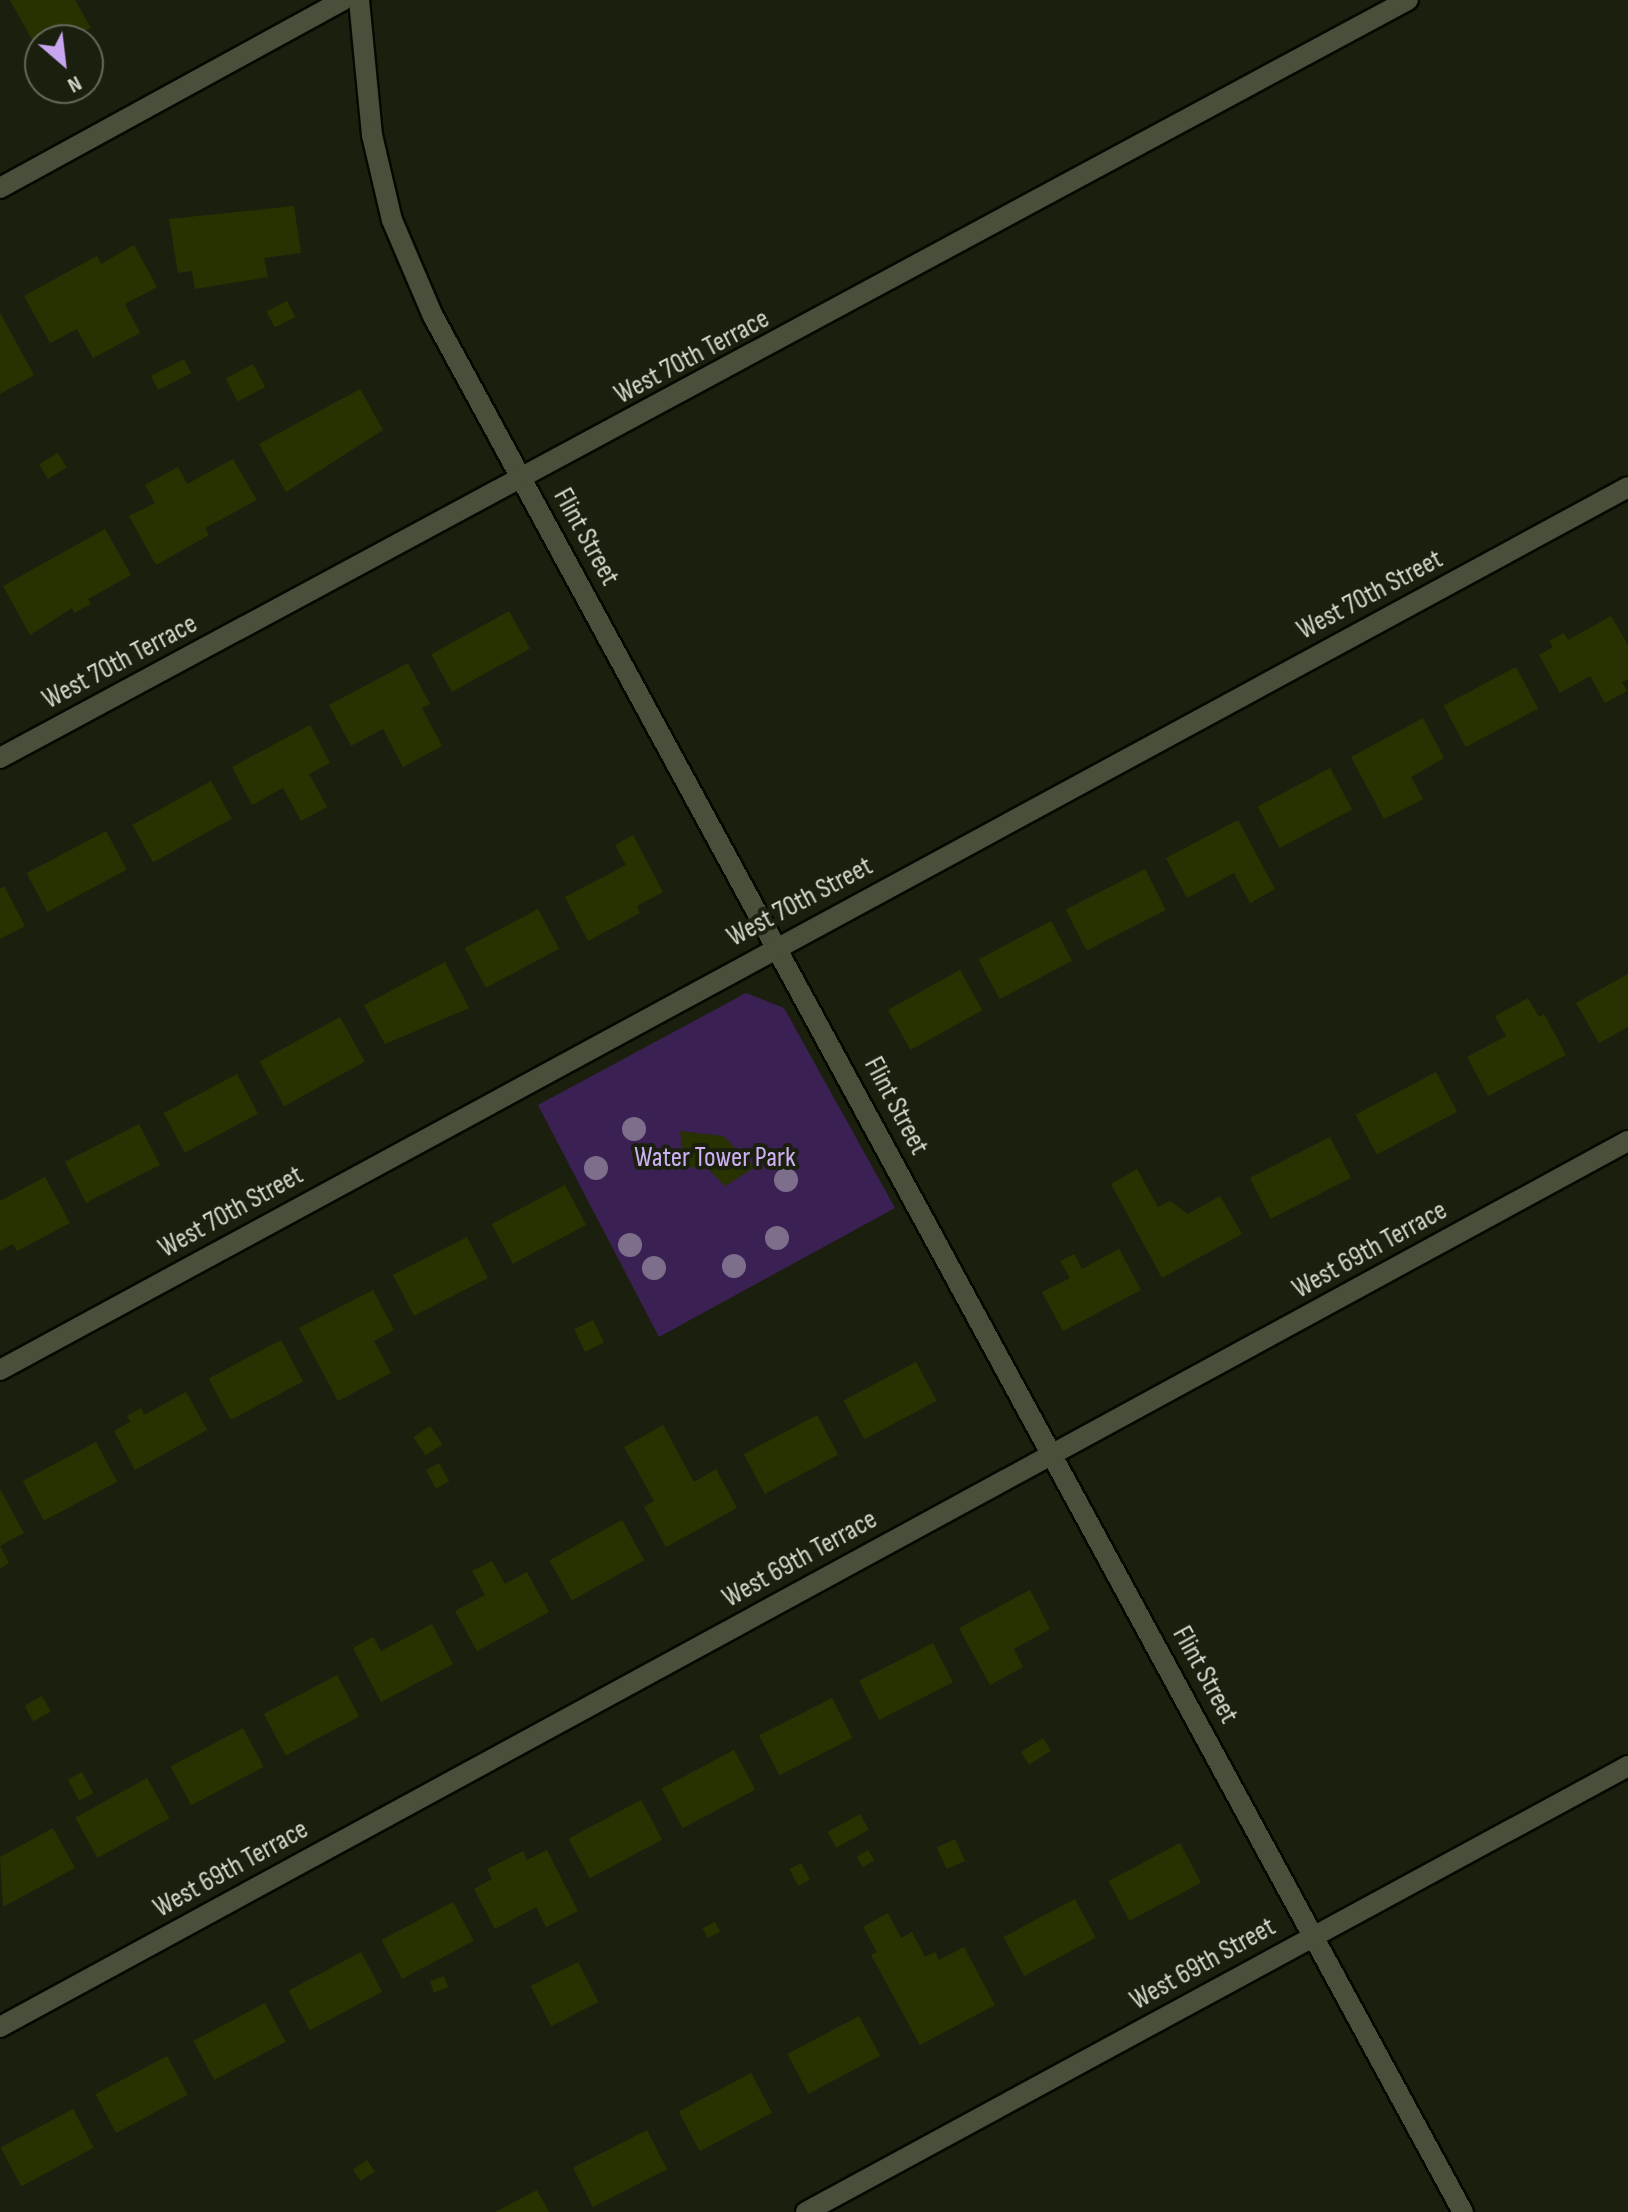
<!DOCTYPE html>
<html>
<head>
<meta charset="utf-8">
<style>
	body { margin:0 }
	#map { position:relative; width:1628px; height:2212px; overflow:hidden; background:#1b200e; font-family:"Sofia Sans Condensed",sans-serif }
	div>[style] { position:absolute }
	.green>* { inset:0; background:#3a2053 }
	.building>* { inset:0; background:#273200; transform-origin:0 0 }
	.roads { filter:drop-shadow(2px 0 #060900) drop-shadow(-2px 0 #060900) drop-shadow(0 2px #060900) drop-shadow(0 -2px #060900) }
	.street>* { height:20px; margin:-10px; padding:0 10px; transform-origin:10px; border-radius:10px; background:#494f3b }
	.trees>* { width:24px; height:24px; margin:-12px; border-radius:50%; background:#7d6f8c }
	span { translate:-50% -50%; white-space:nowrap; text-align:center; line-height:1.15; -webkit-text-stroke:8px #1b200e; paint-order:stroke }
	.street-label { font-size:28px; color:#d2d6cb }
	.park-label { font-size:28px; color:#ceb0f4 }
	.north { position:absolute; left:24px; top:24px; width:80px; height:80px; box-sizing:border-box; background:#1b200e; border:2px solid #64695a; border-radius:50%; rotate:152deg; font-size:22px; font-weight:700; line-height:32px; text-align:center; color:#d2d6cb }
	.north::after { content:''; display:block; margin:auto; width:28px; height:36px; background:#c7a6ef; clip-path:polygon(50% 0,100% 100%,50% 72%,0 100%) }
</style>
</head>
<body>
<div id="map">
	<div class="green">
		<i style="clip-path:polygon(746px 993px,784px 1008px,895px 1208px,659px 1337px,538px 1105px)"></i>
	</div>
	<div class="building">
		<i style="clip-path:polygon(10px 0,75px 0,91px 28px,68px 40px,40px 40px,40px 54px)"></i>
		<i style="clip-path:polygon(294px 206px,301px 253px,264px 258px,268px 277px,195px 289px,192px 271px,178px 273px,169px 219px)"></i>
		<i style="clip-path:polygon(134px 245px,157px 287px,125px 304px,140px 333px,93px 358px,77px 329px,50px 343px,24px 296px,97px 256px,101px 264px)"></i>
		<i style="left:287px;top:301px;width:18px;height:23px;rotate:63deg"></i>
		<i style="clip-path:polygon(0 313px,34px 375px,0 394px)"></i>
		<i style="left:184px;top:359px;width:16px;height:37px;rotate:63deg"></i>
		<i style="left:253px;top:364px;width:26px;height:31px;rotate:62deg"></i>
		<i style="clip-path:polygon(360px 389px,383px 430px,286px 492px,259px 444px)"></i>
		<i style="left:58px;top:453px;width:17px;height:22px;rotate:59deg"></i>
		<i style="clip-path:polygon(233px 459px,257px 500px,205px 528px,209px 535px,156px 565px,129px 516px,155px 503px,145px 485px,178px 467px,187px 484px)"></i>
		<i style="clip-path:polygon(105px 529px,131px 575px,88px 599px,91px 604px,74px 613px,72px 608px,30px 635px,3px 586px)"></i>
		<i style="left:509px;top:611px;width:43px;height:89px;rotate:61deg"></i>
		<i style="clip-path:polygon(1611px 616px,1628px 645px,1628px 679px,1622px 682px,1627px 691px,1605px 703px,1590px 676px,1560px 693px,1539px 655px,1553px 647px,1549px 641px,1564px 633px,1568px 640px)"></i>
		<i style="clip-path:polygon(408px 663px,430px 704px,422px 708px,442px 746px,403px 767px,383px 729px,351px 746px,329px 705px)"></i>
		<i style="left:1516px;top:667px;width:47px;height:82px;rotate:62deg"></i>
		<i style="clip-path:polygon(1423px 718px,1444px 758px,1411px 777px,1423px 799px,1384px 819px,1351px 757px)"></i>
		<i style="clip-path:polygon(310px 725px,330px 763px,309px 774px,327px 807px,301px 821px,283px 788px,252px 805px,232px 767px)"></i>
		<i style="left:1330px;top:768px;width:47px;height:82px;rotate:62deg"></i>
		<i style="left:211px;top:781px;width:43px;height:90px;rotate:61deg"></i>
		<i style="clip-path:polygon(1238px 820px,1275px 889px,1250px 903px,1234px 873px,1187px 898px,1166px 858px)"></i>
		<i style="left:106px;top:831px;width:44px;height:90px;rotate:62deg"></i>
		<i style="clip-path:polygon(633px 835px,663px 892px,637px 906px,640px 913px,588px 941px,565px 897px,626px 865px,615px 845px)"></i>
		<i style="left:1145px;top:869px;width:46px;height:89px;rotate:63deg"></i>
		<i style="clip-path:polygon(4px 886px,25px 926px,0 939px,0 889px)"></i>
		<i style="left:538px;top:909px;width:45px;height:83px;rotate:62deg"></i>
		<i style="left:1051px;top:921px;width:45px;height:82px;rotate:62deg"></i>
		<i style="clip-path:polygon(445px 962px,469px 1008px,385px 1044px,364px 1005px)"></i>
		<i style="left:960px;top:970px;width:46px;height:82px;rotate:61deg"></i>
		<i style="clip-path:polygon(1628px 974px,1628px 1027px,1599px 1043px,1576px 1003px)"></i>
		<i style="clip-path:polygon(1528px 998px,1539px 1017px,1544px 1014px,1566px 1055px,1488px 1096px,1467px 1057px,1506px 1036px,1495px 1016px)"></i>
		<i style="left:340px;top:1017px;width:51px;height:92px;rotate:61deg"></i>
		<i style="left:1436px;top:1072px;width:45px;height:91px;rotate:62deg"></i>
		<i style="left:237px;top:1074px;width:45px;height:83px;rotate:62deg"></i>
		<i style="left:139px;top:1124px;width:46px;height:83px;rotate:63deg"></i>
		<i style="clip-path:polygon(680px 1131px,723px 1136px,755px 1167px,725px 1186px,708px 1169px,684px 1166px)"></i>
		<i style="left:1330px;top:1137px;width:46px;height:90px;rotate:63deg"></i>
		<i style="clip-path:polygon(1137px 1169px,1158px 1207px,1170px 1201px,1188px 1214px,1220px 1196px,1242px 1234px,1162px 1278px,1111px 1184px)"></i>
		<i style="clip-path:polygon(45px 1177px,70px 1223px,17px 1251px,13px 1244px,0 1251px,0 1201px)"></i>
		<i style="left:565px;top:1185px;width:45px;height:83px;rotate:62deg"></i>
		<i style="left:467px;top:1237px;width:46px;height:83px;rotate:63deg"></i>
		<i style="clip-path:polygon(1119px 1249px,1141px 1290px,1063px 1331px,1042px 1292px,1070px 1278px,1060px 1261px,1074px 1254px,1082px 1269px)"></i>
		<i style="clip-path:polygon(373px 1290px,394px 1330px,374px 1341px,391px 1373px,338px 1401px,299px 1328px)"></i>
		<i style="left:593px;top:1320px;width:25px;height:21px;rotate:64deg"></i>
		<i style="left:281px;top:1340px;width:47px;height:82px;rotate:62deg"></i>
		<i style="left:916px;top:1362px;width:44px;height:82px;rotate:62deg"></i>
		<i style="clip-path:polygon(186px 1392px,207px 1430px,135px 1470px,114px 1431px,130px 1422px,127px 1416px,141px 1408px,144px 1415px)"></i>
		<i style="left:817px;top:1415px;width:45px;height:83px;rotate:62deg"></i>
		<i style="clip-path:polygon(663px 1425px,694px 1482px,716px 1469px,737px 1508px,666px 1547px,644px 1507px,654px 1501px,624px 1447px)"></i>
		<i style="left:430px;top:1426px;width:22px;height:20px;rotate:56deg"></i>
		<i style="left:96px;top:1442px;width:45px;height:83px;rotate:62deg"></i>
		<i style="left:439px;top:1463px;width:21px;height:15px;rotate:61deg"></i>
		<i style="clip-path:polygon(0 1489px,24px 1533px,0 1546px,9px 1563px,0 1569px)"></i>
		<i style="left:622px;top:1520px;width:46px;height:83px;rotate:61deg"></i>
		<i style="clip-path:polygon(492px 1561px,505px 1584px,527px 1572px,549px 1612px,477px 1651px,455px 1611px,485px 1595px,472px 1571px)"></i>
		<i style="clip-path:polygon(1030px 1590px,1050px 1629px,1014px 1649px,1023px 1667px,990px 1685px,959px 1628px)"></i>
		<i style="clip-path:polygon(432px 1624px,453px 1664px,381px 1702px,353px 1648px,373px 1637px,381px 1651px)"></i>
		<i style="left:933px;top:1643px;width:44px;height:83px;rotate:63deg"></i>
		<i style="left:337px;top:1675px;width:47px;height:83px;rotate:62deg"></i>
		<i style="left:42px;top:1696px;width:18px;height:20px;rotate:61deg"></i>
		<i style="left:832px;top:1698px;width:45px;height:82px;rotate:63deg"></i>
		<i style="left:243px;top:1728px;width:44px;height:82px;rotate:62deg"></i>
		<i style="left:1043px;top:1738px;width:15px;height:26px;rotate:58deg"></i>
		<i style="left:734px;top:1750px;width:45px;height:82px;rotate:62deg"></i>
		<i style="left:82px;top:1772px;width:24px;height:16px;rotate:62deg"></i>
		<i style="left:147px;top:1778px;width:46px;height:82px;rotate:61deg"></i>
		<i style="left:641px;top:1800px;width:45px;height:82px;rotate:62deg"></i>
		<i style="left:860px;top:1814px;width:18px;height:37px;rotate:61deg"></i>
		<i style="clip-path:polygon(53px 1828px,75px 1868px,3px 1907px,0 1857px)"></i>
		<i style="left:955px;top:1839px;width:24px;height:20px;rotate:66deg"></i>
		<i style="left:1180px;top:1843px;width:45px;height:81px;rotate:62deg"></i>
		<i style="clip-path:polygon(547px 1850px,578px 1911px,546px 1927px,536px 1907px,495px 1929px,474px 1889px,492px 1879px,487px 1869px,523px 1851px,527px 1860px)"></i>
		<i style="left:868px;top:1850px;width:12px;height:13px;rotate:59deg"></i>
		<i style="left:801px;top:1863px;width:19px;height:13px;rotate:62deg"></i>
		<i style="left:1075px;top:1899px;width:44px;height:81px;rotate:62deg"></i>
		<i style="left:453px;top:1902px;width:44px;height:81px;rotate:62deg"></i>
		<i style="clip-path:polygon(888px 1913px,901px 1938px,912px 1932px,925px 1957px,935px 1952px,939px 1960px,964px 1947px,995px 2005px,920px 2045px,871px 1955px,877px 1952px,863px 1927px)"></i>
		<i style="left:715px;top:1922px;width:11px;height:14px;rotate:63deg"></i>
		<i style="left:361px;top:1952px;width:45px;height:82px;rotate:62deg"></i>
		<i style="left:578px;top:1962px;width:45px;height:53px;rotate:63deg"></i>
		<i style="left:444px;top:1976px;width:12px;height:15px;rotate:70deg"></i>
		<i style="left:265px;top:2003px;width:44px;height:81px;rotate:62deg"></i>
		<i style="left:859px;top:2016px;width:45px;height:81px;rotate:62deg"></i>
		<i style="left:167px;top:2056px;width:44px;height:81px;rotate:62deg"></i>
		<i style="left:751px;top:2073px;width:45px;height:82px;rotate:62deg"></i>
		<i style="left:73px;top:2109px;width:44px;height:82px;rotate:62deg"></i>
		<i style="left:647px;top:2130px;width:44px;height:83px;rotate:63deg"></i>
		<i style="left:367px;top:2160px;width:14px;height:17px;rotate:56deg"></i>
		<i style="clip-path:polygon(537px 2190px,549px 2212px,495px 2212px)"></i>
	</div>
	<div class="roads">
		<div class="street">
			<i style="left:359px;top:0;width:136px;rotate:84.5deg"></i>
			<i style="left:372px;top:135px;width:87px;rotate:76.8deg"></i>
			<i style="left:392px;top:220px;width:104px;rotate:66.9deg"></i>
			<i style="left:433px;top:316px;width:2158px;rotate:61.49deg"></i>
			<i style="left:0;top:188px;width:391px;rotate:-28.7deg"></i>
			<i style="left:0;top:758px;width:1599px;rotate:-28.3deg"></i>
			<i style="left:0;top:1370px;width:1852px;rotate:-28.47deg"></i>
			<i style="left:0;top:2027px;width:1853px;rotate:-28.56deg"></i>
			<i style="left:806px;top:2212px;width:935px;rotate:-28.48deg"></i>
		</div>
	</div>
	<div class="trees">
		<i style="left:634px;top:1129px"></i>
		<i style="left:596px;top:1168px"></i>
		<i style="left:786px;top:1180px"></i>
		<i style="left:777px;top:1238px"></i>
		<i style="left:630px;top:1245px"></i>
		<i style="left:734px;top:1266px"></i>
		<i style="left:654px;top:1268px"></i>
	</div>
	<div class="street-label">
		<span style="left:692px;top:357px;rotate:-28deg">West 70th Terrace</span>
		<span style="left:586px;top:537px;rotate:61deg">Flint Street</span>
		<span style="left:1370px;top:595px;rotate:-28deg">West 70th Street</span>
		<span style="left:120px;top:662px;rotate:-28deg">West 70th Terrace</span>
		<span style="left:800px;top:902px;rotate:-28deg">West 70th Street</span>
		<span style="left:896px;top:1106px;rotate:62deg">Flint Street</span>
		<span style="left:231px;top:1212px;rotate:-29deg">West 70th Street</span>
		<span style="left:1370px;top:1250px;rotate:-29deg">West 69th Terrace</span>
		<span style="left:800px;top:1559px;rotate:-29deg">West 69th Terrace</span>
		<span style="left:1205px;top:1675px;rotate:61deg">Flint Street</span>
		<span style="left:231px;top:1869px;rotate:-29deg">West 69th Terrace</span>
		<span style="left:1203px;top:1964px;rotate:-29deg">West 69th Street</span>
	</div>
	<div class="park-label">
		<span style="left:715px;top:1158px">Water Tower Park</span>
	</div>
	<div class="north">N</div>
</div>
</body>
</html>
